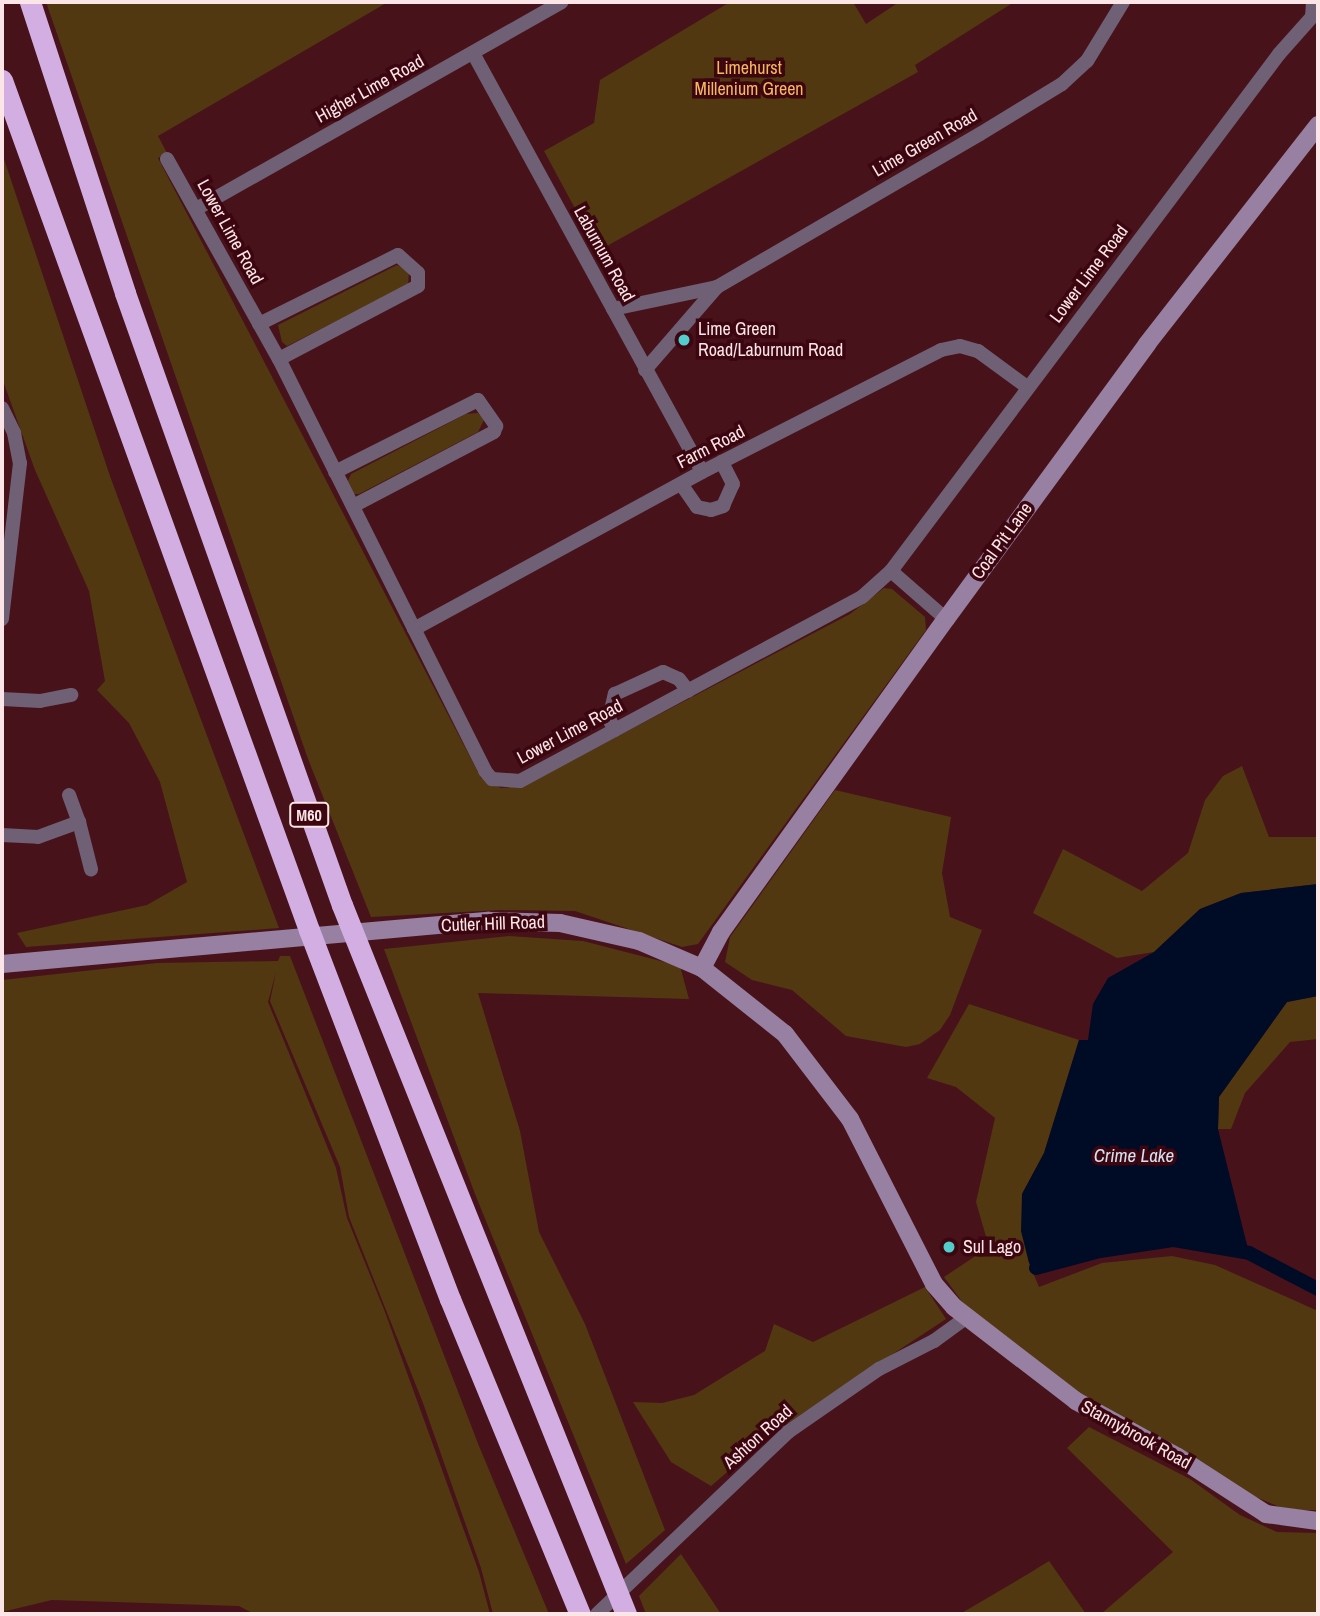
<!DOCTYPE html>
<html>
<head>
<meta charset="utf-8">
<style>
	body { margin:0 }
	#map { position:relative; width:1320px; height:1616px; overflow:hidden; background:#48121b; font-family:"Archivo Narrow",sans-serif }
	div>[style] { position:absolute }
	.green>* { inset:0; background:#513810 }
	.water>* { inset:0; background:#000b25 }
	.canal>* { height:14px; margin:-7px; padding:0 7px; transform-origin:7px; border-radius:7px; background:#000b25 }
	.street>* { height:14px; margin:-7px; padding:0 7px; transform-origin:7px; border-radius:7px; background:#6f6075 }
	.secondary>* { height:18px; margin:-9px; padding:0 9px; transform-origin:9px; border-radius:9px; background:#9780a2 }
	.highway>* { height:21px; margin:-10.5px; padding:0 10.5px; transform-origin:10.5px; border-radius:10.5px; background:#d2aee3 }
	.dots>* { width:19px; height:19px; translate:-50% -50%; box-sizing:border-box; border:4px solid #3c0611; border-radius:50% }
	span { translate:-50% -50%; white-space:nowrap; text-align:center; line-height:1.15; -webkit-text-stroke:7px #3c0611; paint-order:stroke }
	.shield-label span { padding:2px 5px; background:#3c0611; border:2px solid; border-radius:5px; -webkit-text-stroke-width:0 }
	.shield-label { font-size:16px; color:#fce5e6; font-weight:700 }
	.park-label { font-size:18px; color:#f8b95d }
	.street-label { font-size:18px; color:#fce5e6 }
	.poi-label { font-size:18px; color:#fce5e6 }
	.left { translate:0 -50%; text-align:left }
	.water-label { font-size:19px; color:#d4e1f1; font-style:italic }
	.frame { position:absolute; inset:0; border:4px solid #fce5e6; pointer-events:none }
</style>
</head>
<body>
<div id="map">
	<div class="green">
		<i style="clip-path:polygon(46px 2px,388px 2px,158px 136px,167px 153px,158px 158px,481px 778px,501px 788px,523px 786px,850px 614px,884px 588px,892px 589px,925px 617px,926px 630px,698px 944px,682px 947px,575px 911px,500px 910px,371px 917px,308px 759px)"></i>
		<i style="clip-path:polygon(730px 2px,853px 2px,866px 24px,899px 2px,1014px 2px,915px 65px,918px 72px,598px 251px,544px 151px,594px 123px,600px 80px)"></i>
		<i style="clip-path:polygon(2px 153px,111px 479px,279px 928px,26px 947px,17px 933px,147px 905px,187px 882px,160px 782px,129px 723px,97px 690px,105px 681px,89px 591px,35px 470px,2px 378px)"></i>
		<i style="clip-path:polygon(397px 265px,409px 271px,408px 285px,287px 346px,282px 342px,278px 325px)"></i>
		<i style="clip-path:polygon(478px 413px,484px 420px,478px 432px,359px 494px,353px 494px,347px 483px,351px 474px,466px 414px)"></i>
		<i style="clip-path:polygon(1242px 766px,1269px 837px,1318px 837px,1318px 884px,1241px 893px,1200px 909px,1154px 952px,1117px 958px,1033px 913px,1063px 849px,1142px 891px,1188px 853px,1205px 800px,1223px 776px)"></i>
		<i style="clip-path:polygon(835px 790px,951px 817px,942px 873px,950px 917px,982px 930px,950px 1015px,940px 1030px,920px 1044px,906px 1047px,846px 1036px,792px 990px,752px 980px,725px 962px,730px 937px)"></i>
		<i style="clip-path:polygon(509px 936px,583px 941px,680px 966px,689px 999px,478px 993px,520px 1131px,539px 1232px,585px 1324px,665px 1530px,626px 1564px,475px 1194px,384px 949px)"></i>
		<i style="clip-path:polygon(280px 956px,290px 956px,479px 1446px,549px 1614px,493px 1614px,481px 1568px,423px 1403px,349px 1217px,340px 1167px,270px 1001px,276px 972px,268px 1002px,336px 1168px,347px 1218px,385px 1312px,479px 1572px,490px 1614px,254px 1614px,239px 1606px,52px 1600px,2px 1612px,2px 980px,157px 963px,278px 961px)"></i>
		<i style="clip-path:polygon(1318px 996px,1318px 1039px,1290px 1042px,1245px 1093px,1231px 1129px,1218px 1129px,1219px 1097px,1287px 1002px)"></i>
		<i style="clip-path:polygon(969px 1004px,1079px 1040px,1044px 1153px,1022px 1194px,1029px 1263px,1039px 1287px,1102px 1263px,1172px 1256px,1215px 1265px,1318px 1311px,1318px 1510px,1287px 1510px,1239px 1490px,1115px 1418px,971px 1314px,944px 1277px,989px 1247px,976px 1202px,995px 1118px,956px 1087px,927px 1078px)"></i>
		<i style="clip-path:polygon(925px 1287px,946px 1319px,770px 1435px,711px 1486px,671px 1462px,633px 1402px,662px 1403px,694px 1395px,765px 1351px,774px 1324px,813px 1342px)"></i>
		<i style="clip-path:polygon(1089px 1427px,1190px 1479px,1240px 1515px,1277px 1532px,1318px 1533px,1318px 1614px,1101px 1614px,1173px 1552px,1067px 1448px)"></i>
		<i style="clip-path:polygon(681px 1554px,721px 1614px,646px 1614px,639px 1596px)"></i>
		<i style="clip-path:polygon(1049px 1561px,1086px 1614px,960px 1614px,1028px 1574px)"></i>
	</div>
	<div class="water">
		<i style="clip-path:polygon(1318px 884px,1318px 996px,1287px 1002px,1219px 1097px,1218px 1129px,1249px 1253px,1174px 1240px,1100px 1251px,1036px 1268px,1029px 1263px,1021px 1231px,1022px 1194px,1044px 1153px,1079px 1040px,1088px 1040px,1093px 1004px,1108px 978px,1154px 952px,1200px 909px,1241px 893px)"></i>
	</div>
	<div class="canal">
		<i style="left:1036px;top:1268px;width:66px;rotate:-14.9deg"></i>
		<i style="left:1100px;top:1251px;width:75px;rotate:-8.5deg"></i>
		<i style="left:1174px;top:1240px;width:76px;rotate:9.8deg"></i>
		<i style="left:1249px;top:1253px;width:78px;rotate:27.6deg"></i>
	</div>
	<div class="street">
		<i style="left:473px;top:53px;width:477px;rotate:61.3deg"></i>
		<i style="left:167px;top:159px;width:229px;rotate:60.8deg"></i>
		<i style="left:279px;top:359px;width:461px;rotate:63.4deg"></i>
		<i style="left:485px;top:771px;width:11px;rotate:49deg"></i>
		<i style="left:492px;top:779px;width:28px;rotate:4deg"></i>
		<i style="left:520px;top:781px;width:388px;rotate:-28.3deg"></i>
		<i style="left:862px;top:597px;width:39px;rotate:-42deg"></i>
		<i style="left:891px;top:571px;width:646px;rotate:-53.11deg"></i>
		<i style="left:1279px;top:54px;width:50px;rotate:-48.3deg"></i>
		<i style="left:1312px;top:17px;width:15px;rotate:-86deg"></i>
		<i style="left:196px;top:209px;width:420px;rotate:-29.5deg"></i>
		<i style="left:613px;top:309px;width:106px;rotate:-11.9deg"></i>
		<i style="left:717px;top:287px;width:304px;rotate:-30.2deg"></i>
		<i style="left:980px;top:134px;width:96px;rotate:-31.4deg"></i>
		<i style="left:1062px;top:84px;width:34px;rotate:-43deg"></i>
		<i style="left:1087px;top:61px;width:69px;rotate:-58.6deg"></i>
		<i style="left:259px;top:324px;width:155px;rotate:-26.4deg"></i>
		<i style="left:398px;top:255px;width:27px;rotate:42deg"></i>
		<i style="left:418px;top:273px;width:13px;rotate:90deg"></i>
		<i style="left:418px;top:286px;width:157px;rotate:152.3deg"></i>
		<i style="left:645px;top:370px;width:110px;rotate:-49.1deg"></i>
		<i style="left:2px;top:408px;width:28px;rotate:64deg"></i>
		<i style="left:14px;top:433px;width:31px;rotate:79deg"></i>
		<i style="left:20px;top:463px;width:157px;rotate:96.6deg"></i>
		<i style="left:335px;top:472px;width:160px;rotate:-26.7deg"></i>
		<i style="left:478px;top:400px;width:32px;rotate:55deg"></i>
		<i style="left:496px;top:426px;width:6px;rotate:108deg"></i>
		<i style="left:494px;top:432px;width:159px;rotate:152.3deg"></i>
		<i style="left:681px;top:484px;width:28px;rotate:55deg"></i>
		<i style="left:697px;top:507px;width:14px;rotate:12deg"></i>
		<i style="left:711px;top:510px;width:13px;rotate:-18deg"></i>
		<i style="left:723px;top:506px;width:24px;rotate:-66deg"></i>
		<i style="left:733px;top:484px;width:25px;rotate:-117deg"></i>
		<i style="left:891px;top:571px;width:73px;rotate:41.1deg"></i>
		<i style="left:414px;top:629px;width:328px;rotate:-28.6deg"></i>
		<i style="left:702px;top:472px;width:268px;rotate:-27deg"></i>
		<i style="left:941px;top:350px;width:19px;rotate:-12deg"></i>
		<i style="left:960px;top:346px;width:19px;rotate:16deg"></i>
		<i style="left:978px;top:351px;width:61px;rotate:36.3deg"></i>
		<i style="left:2px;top:699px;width:38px;rotate:3deg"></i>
		<i style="left:40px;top:701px;width:32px;rotate:-11deg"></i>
		<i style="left:615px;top:730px;width:13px;rotate:-119deg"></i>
		<i style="left:609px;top:719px;width:26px;rotate:-77deg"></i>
		<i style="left:615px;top:694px;width:53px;rotate:-24.6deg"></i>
		<i style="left:663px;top:672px;width:17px;rotate:24deg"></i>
		<i style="left:679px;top:679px;width:15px;rotate:53deg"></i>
		<i style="left:69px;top:795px;width:29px;rotate:70deg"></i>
		<i style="left:2px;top:835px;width:36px;rotate:3deg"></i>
		<i style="left:38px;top:837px;width:44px;rotate:-20.1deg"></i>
		<i style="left:79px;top:822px;width:49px;rotate:75.7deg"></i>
		<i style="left:597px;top:1614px;width:264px;rotate:-43.6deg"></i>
		<i style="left:788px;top:1432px;width:111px;rotate:-34.7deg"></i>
		<i style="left:879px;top:1369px;width:62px;rotate:-27deg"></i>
		<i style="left:934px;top:1341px;width:41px;rotate:-36deg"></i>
	</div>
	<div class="secondary">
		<i style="left:2px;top:964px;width:488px;rotate:-5.1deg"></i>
		<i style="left:488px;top:921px;width:72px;rotate:1.6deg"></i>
		<i style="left:560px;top:923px;width:81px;rotate:12.8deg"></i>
		<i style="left:639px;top:941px;width:69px;rotate:23.2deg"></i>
		<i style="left:702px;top:968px;width:106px;rotate:38.5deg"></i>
		<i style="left:785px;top:1034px;width:107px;rotate:52.6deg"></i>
		<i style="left:850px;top:1119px;width:185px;rotate:63deg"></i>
		<i style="left:934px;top:1284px;width:30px;rotate:49deg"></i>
		<i style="left:954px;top:1307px;width:154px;rotate:37.6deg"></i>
		<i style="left:1076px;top:1401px;width:116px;rotate:28.8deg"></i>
		<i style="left:1178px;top:1457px;width:105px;rotate:32.9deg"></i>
		<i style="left:1266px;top:1514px;width:52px;rotate:7.7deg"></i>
		<i style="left:702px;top:968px;width:41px;rotate:-62.2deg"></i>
		<i style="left:721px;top:932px;width:385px;rotate:-54.3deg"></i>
		<i style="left:946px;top:619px;width:341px;rotate:-53.8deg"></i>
		<i style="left:1147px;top:344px;width:278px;rotate:-52deg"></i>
	</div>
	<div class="highway">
		<i style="left:30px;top:2px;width:306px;rotate:71.9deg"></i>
		<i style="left:125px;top:293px;width:649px;rotate:70.48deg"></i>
		<i style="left:342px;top:905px;width:764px;rotate:68.17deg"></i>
		<i style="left:2px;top:80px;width:904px;rotate:70.14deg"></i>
		<i style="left:309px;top:930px;width:395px;rotate:69.1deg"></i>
		<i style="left:450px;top:1299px;width:341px;rotate:67.6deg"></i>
	</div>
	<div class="dots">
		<i style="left:684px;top:340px;background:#52cdcc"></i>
		<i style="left:949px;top:1247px;background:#52cdcc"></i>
	</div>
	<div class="shield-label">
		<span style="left:309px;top:815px">M60</span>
	</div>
	<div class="park-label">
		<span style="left:749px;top:79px">Limehurst<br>Millenium Green</span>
	</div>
	<div class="street-label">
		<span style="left:370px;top:89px;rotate:-29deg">Higher Lime Road</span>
		<span style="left:925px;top:143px;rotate:-30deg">Lime Green Road</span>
		<span style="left:230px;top:232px;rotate:61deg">Lower Lime Road</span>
		<span style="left:604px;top:254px;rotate:61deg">Laburnum Road</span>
		<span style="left:1089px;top:274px;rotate:-53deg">Lower Lime Road</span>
		<span style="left:711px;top:447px;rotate:-27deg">Farm Road</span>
		<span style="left:1002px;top:541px;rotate:-54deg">Coal Pit Lane</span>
		<span style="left:570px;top:732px;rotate:-28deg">Lower Lime Road</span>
		<span style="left:493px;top:924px;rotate:-2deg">Cutler Hill Road</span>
		<span style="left:1136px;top:1435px;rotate:29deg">Stannybrook Road</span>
		<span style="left:758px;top:1437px;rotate:-42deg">Ashton Road</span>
	</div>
	<div class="poi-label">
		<span class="left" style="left:698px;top:340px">Lime Green<br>Road/Laburnum Road</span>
		<span class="left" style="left:963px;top:1247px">Sul Lago</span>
	</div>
	<div class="water-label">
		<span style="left:1134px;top:1156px">Crime Lake</span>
	</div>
	<div class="frame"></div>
</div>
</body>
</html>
